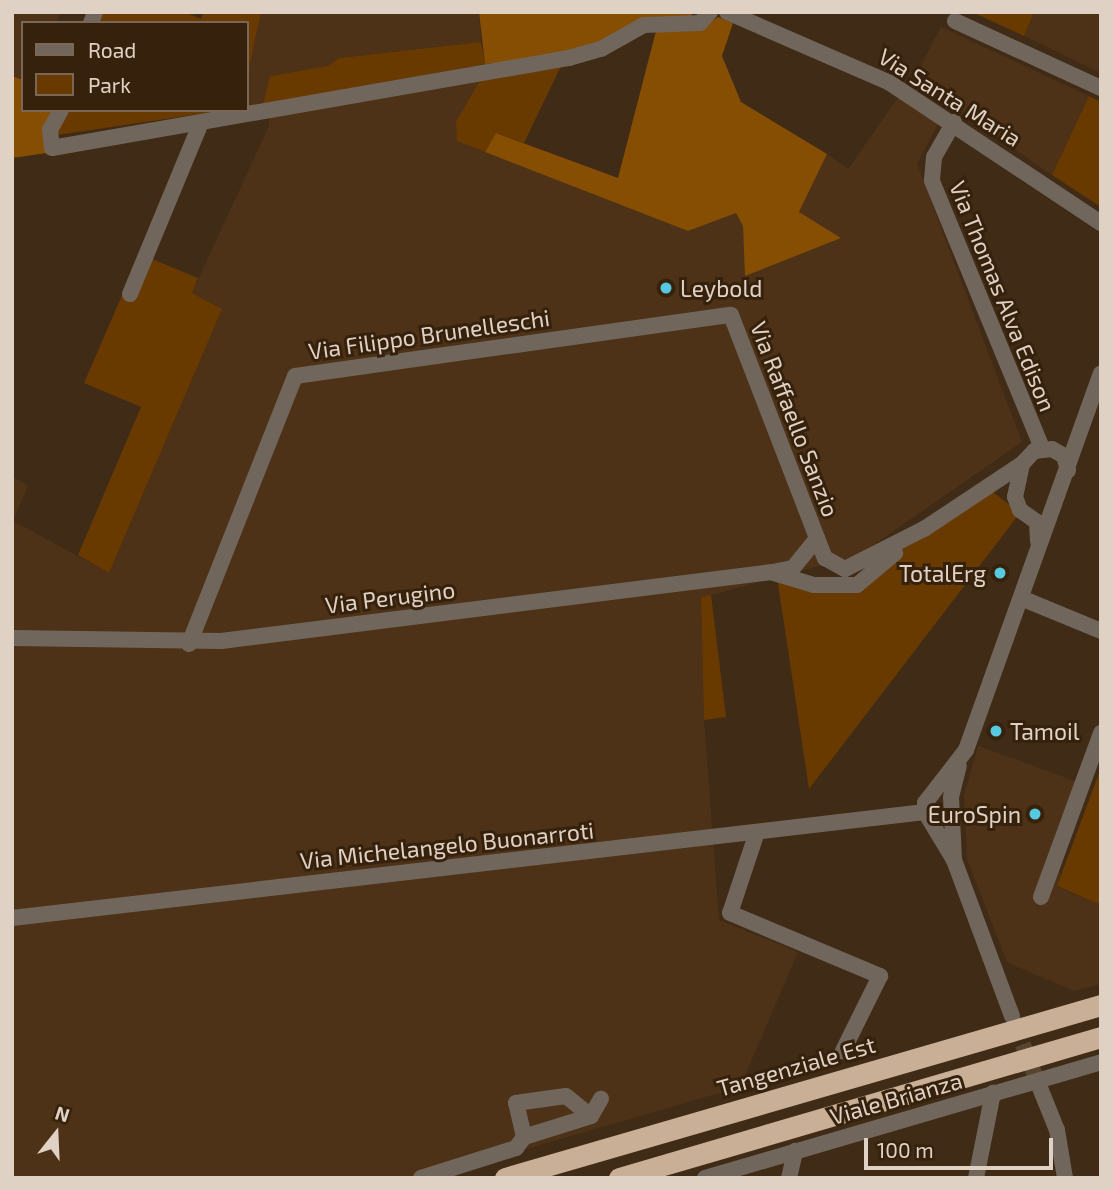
<!DOCTYPE html>
<html>
<head>
<meta charset="utf-8">
<style>
	body { margin:0 }
	#map { position:relative; width:1113px; height:1190px; overflow:hidden; background:#402b16; font-family:"Exo 2",sans-serif }
	div>[style] { position:absolute }
	.built>* { inset:0; background:#4d3218 }
	.green>* { inset:0; background:#693a00 }
	.forest>* { inset:0; background:#864e03 }
	.minor-tunnel>* { height:16px; margin-top:-8px; transform-origin:0; background:repeating-linear-gradient(90deg,#584430 0 16px,transparent 0 24px) }
	.minor>* { height:16px; margin:-8px; padding:0 8px; transform-origin:8px; border-radius:8px; background:#71665c }
	.highway>* { height:21px; margin:-10.5px; padding:0 10.5px; transform-origin:10.5px; border-radius:10.5px; background:#caaf97 }
	.dots>* { width:19px; height:19px; translate:-50% -50%; box-sizing:border-box; border:4px solid #36210c; border-radius:50% }
	span { translate:-50% -50%; white-space:nowrap; text-align:center; line-height:1.15; -webkit-text-stroke:6px #36210c; paint-order:stroke }
	.street-label { font-size:23px; color:#e0d1c5 }
	.poi-label { font-size:23px; color:#e0d1c5 }
	.left { translate:0 -50%; text-align:left }
	.right { translate:-100% -50%; text-align:right }
	.frame { position:absolute; inset:0; border:14px solid #e0d1c5; pointer-events:none }
	.legend { position:absolute; left:21px; top:21px; width:228px; height:91px; box-sizing:border-box; background:#36210c; border:2px solid #7a6756; margin:0; padding:9px 12px; list-style:none; font-size:21px; color:#e0d1c5 }
	.legend li { display:flex; align-items:center; gap:14px; height:35px }
	.legend b { width:35px; border:2px solid #7a6756 }
	.north { position:absolute; left:21px; top:1099px; width:70px; height:70px; -webkit-text-stroke:5px #36210c; paint-order:stroke; rotate:18deg; font-size:19px; font-weight:700; line-height:28px; text-align:center; color:#e0d1c5 }
	.north::after { content:''; display:block; margin:auto; width:24px; height:32px; background:#e0d1c5; clip-path:polygon(50% 0,100% 100%,50% 72%,0 100%) }
	.scale { position:absolute; left:864px; top:1138px; width:189px; height:32px; box-sizing:border-box; border:4px solid #e0d1c5; border-top:0; padding-left:9px; font-size:21px; line-height:24px; white-space:nowrap; color:#e0d1c5; -webkit-text-stroke:5px #36210c; paint-order:stroke }
</style>
</head>
<body>
<div id="map">
	<div class="built">
		<i style="clip-path:polygon(12px 12px,61px 12px,56px 23px,23px 23px,23px 80px,12px 76px)"></i>
		<i style="clip-path:polygon(261px 12px,479px 12px,481px 42px,339px 58px,328px 66px,270px 76px,264px 105px,480px 65px,482px 77px,457px 141px,688px 231px,736px 213px,743px 226px,746px 275px,840px 238px,799px 212px,827px 154px,848px 169px,900px 95px,939px 122px,917px 164px,1022px 442px,859px 555px,701px 598px,704px 720px,719px 920px,798px 952px,740px 1087px,426px 1178px,12px 1178px,12px 476px,28px 486px,13px 521px,109px 573px,222px 309px,192px 293px,269px 126px,269px 117px,247px 110px,247px 78px)"></i>
		<i style="clip-path:polygon(1034px 12px,1101px 12px,1101px 73px,1024px 36px)"></i>
		<i style="clip-path:polygon(941px 27px,1089px 96px,1052px 175px,914px 79px)"></i>
		<i style="clip-path:polygon(978px 746px,1078px 782px,1046px 867px,1061px 873px,1057px 887px,1101px 905px,1101px 984px,1074px 991px,1007px 962px,967px 859px,964px 795px)"></i>
	</div>
	<div class="green">
		<i style="clip-path:polygon(101px 12px,185px 12px,201px 19px,203px 12px,261px 12px,247px 78px,247px 23px,98px 23px)"></i>
		<i style="clip-path:polygon(972px 12px,1034px 12px,1024px 36px)"></i>
		<i style="clip-path:polygon(481px 42px,485px 64px,263px 105px,270px 76px,328px 66px,339px 58px)"></i>
		<i style="clip-path:polygon(561px 66px,524px 143px,496px 133px,485px 152px,457px 141px,456px 122px,482px 77px)"></i>
		<i style="clip-path:polygon(1089px 96px,1101px 102px,1101px 207px,1052px 175px)"></i>
		<i style="clip-path:polygon(69px 110px,227px 110px,57px 135px,56px 125px)"></i>
		<i style="clip-path:polygon(140px 254px,198px 278px,192px 293px,222px 309px,109px 573px,78px 555px,141px 407px,84px 383px)"></i>
		<i style="clip-path:polygon(989px 489px,1020px 513px,809px 789px,777px 577px,845px 587px)"></i>
		<i style="clip-path:polygon(711px 595px,726px 717px,704px 720px,701px 597px)"></i>
		<i style="clip-path:polygon(1101px 768px,1101px 905px,1057px 886px)"></i>
	</div>
	<div class="forest">
		<i style="clip-path:polygon(479px 12px,692px 12px,691px 18px,640px 21px,590px 47px,539px 59px,485px 64px)"></i>
		<i style="clip-path:polygon(718px 17px,733px 23px,722px 56px,741px 102px,827px 154px,799px 212px,841px 238px,745px 276px,743px 226px,736px 213px,688px 231px,485px 152px,496px 133px,618px 178px,656px 31px,699px 30px)"></i>
		<i style="clip-path:polygon(12px 76px,23px 80px,23px 110px,52px 110px,43px 130px,47px 153px,12px 158px)"></i>
	</div>
	<div class="minor-tunnel">
		<i style="left:1014px;top:1022px;width:71px;rotate:68.5deg"></i>
	</div>
	<div class="minor">
		<i style="left:727px;top:12px;width:178px;rotate:23.5deg"></i>
		<i style="left:890px;top:83px;width:253px;rotate:33.6deg"></i>
		<i style="left:955px;top:21px;width:161px;rotate:24.7deg"></i>
		<i style="left:91px;top:23px;width:12px;rotate:-70deg"></i>
		<i style="left:61px;top:110px;width:23px;rotate:119deg"></i>
		<i style="left:50px;top:130px;width:18px;rotate:84deg"></i>
		<i style="left:52px;top:148px;width:525px;rotate:-9.88deg"></i>
		<i style="left:569px;top:58px;width:33px;rotate:-16deg"></i>
		<i style="left:601px;top:49px;width:49px;rotate:-29.2deg"></i>
		<i style="left:644px;top:25px;width:56px;rotate:-2deg"></i>
		<i style="left:700px;top:23px;width:15px;rotate:-48deg"></i>
		<i style="left:954px;top:122px;width:40px;rotate:119.7deg"></i>
		<i style="left:934px;top:157px;width:24px;rotate:95deg"></i>
		<i style="left:932px;top:181px;width:289px;rotate:67.6deg"></i>
		<i style="left:130px;top:294px;width:183px;rotate:-67.5deg"></i>
		<i style="left:1038px;top:541px;width:19px;rotate:-93deg"></i>
		<i style="left:1037px;top:522px;width:21px;rotate:-145deg"></i>
		<i style="left:1020px;top:510px;width:14px;rotate:-111deg"></i>
		<i style="left:1015px;top:497px;width:34px;rotate:-78deg"></i>
		<i style="left:1022px;top:464px;width:18px;rotate:-47deg"></i>
		<i style="left:1034px;top:451px;width:18px;rotate:-6deg"></i>
		<i style="left:1052px;top:449px;width:14px;rotate:30deg"></i>
		<i style="left:1064px;top:456px;width:15px;rotate:74deg"></i>
		<i style="left:774px;top:573px;width:42px;rotate:16.7deg"></i>
		<i style="left:814px;top:585px;width:43px"></i>
		<i style="left:857px;top:585px;width:50px;rotate:-40.1deg"></i>
		<i style="left:1021px;top:598px;width:87px;rotate:22.4deg"></i>
		<i style="left:12px;top:638px;width:209px;rotate:0.8deg"></i>
		<i style="left:221px;top:641px;width:555px;rotate:-7.14deg"></i>
		<i style="left:772px;top:572px;width:21px;rotate:-11deg"></i>
		<i style="left:793px;top:568px;width:38px;rotate:-51deg"></i>
		<i style="left:189px;top:644px;width:288px;rotate:-68.4deg"></i>
		<i style="left:295px;top:376px;width:440px;rotate:-8deg"></i>
		<i style="left:731px;top:315px;width:261px;rotate:68.9deg"></i>
		<i style="left:825px;top:558px;width:23px;rotate:29deg"></i>
		<i style="left:845px;top:569px;width:89px;rotate:-26.9deg"></i>
		<i style="left:924px;top:529px;width:118px;rotate:-33.6deg"></i>
		<i style="left:757px;top:832px;width:85px;rotate:108.4deg"></i>
		<i style="left:730px;top:913px;width:163px;rotate:22.8deg"></i>
		<i style="left:880px;top:976px;width:84px;rotate:116.3deg"></i>
		<i style="left:954px;top:860px;width:63px;rotate:-92.7deg"></i>
		<i style="left:951px;top:797px;width:32px;rotate:-76deg"></i>
		<i style="left:1041px;top:897px;width:175px;rotate:-69.9deg"></i>
		<i style="left:12px;top:918px;width:919px;rotate:-6.62deg"></i>
		<i style="left:1012px;top:1016px;width:166px;rotate:-110.4deg"></i>
		<i style="left:954px;top:860px;width:56px;rotate:-121.1deg"></i>
		<i style="left:925px;top:812px;width:9px;rotate:-90deg"></i>
		<i style="left:925px;top:803px;width:67px;rotate:-52.3deg"></i>
		<i style="left:966px;top:750px;width:400px;rotate:-70.3deg"></i>
		<i style="left:1040px;top:1088px;width:45px;rotate:68deg"></i>
		<i style="left:1057px;top:1130px;width:49px;rotate:80.5deg"></i>
		<i style="left:524px;top:1137px;width:35px;rotate:-103deg"></i>
		<i style="left:516px;top:1103px;width:50px;rotate:-8deg"></i>
		<i style="left:566px;top:1096px;width:32px;rotate:39deg"></i>
		<i style="left:421px;top:1178px;width:100px;rotate:-17.5deg"></i>
		<i style="left:516px;top:1148px;width:14px;rotate:-54deg"></i>
		<i style="left:524px;top:1137px;width:70px;rotate:-17.4deg"></i>
		<i style="left:591px;top:1116px;width:20px;rotate:-60deg"></i>
		<i style="left:705px;top:1178px;width:413px;rotate:-16.3deg"></i>
		<i style="left:789px;top:1178px;width:28px;rotate:-77deg"></i>
		<i style="left:976px;top:1178px;width:87px;rotate:-78.7deg"></i>
	</div>
	<div class="highway">
		<i style="left:505px;top:1178px;width:621px;rotate:-16.19deg"></i>
		<i style="left:619px;top:1178px;width:502px;rotate:-16.31deg"></i>
	</div>
	<div class="dots">
		<i style="left:666px;top:288px;background:#56c9e1"></i>
		<i style="left:1000px;top:573px;background:#56c9e1"></i>
		<i style="left:996px;top:731px;background:#56c9e1"></i>
		<i style="left:1035px;top:814px;background:#56c9e1"></i>
	</div>
	<div class="street-label">
		<span style="left:950px;top:97px;rotate:32deg">Via Santa Maria</span>
		<span style="left:1003px;top:296px;rotate:68deg">Via Thomas Alva Edison</span>
		<span style="left:429px;top:334px;rotate:-8deg">Via Filippo Brunelleschi</span>
		<span style="left:795px;top:419px;rotate:69deg">Via Raffaello Sanzio</span>
		<span style="left:390px;top:597px;rotate:-7deg">Via Perugino</span>
		<span style="left:447px;top:845px;rotate:-6deg">Via Michelangelo Buonarroti</span>
		<span style="left:796px;top:1066px;rotate:-16deg">Tangenziale Est</span>
		<span style="left:896px;top:1098px;rotate:-16deg">Viale Brianza</span>
	</div>
	<div class="poi-label">
		<span class="left" style="left:680px;top:288px">Leybold</span>
		<span class="right" style="left:986px;top:573px">TotalErg</span>
		<span class="left" style="left:1010px;top:731px">Tamoil</span>
		<span class="right" style="left:1021px;top:814px">EuroSpin</span>
	</div>
	<div class="frame"></div>
	<ul class="legend">
	<li><b style="height:9px;background:#71665c"></b>Road</li>
	<li><b style="height:19px;background:#693a00"></b>Park</li>
	</ul>
	<div class="north">N</div>
	<div class="scale">100 m</div>
</div>
</body>
</html>
